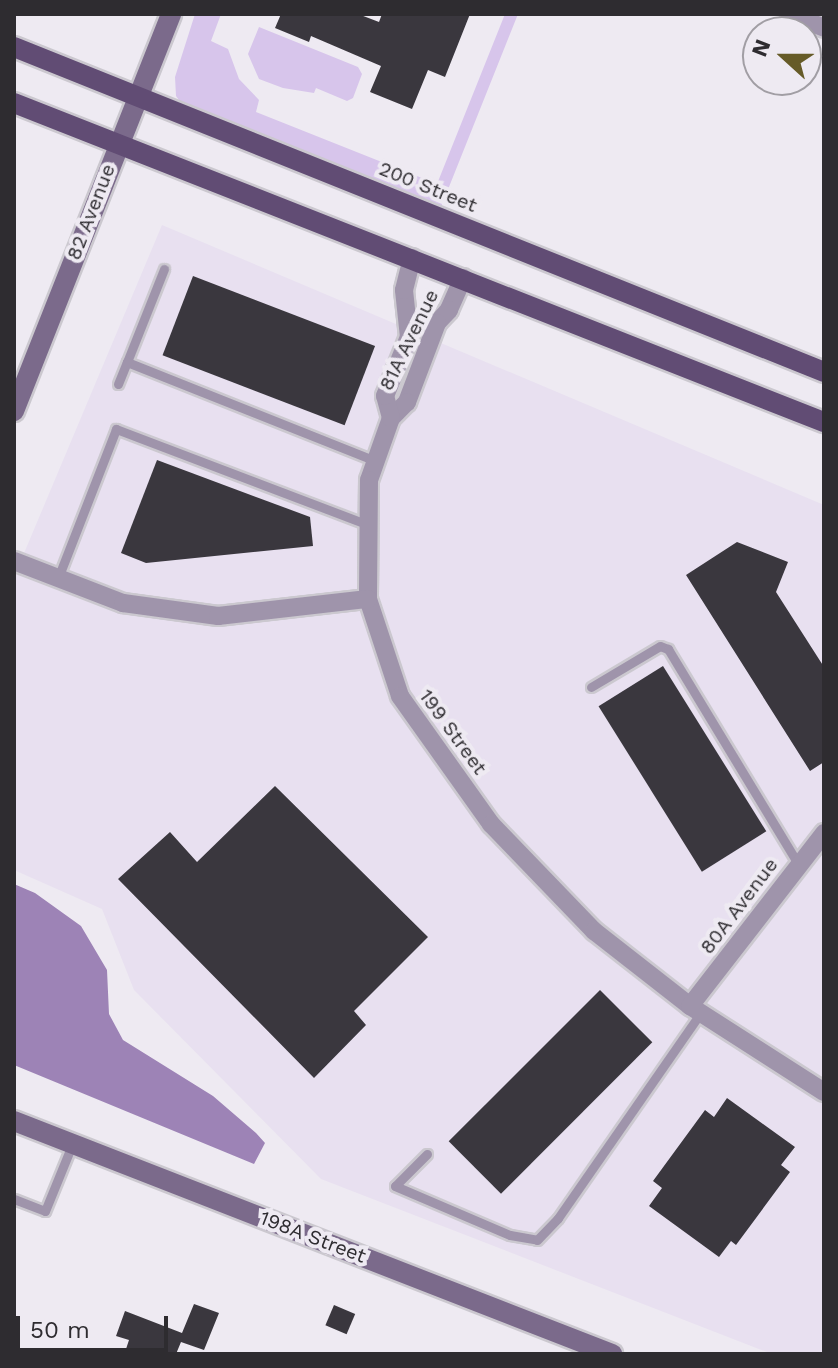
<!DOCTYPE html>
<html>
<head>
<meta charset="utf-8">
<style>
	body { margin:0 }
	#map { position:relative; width:838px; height:1368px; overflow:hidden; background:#eeeaf2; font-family:"Work Sans",sans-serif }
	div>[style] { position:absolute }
	.built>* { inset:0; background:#e8e0f0 }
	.green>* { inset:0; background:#d7c5eb }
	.water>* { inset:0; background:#9d83b6 }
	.building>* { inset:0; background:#3a373e; transform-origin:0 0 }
	.roads { filter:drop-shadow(2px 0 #cbc8cf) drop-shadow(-2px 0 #cbc8cf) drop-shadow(0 2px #cbc8cf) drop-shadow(0 -2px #cbc8cf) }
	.lane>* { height:9px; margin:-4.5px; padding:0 4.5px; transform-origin:4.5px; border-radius:4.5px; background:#9f94ab }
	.street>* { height:18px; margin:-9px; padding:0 9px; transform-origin:9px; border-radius:9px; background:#9f94ab }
	.secondary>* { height:20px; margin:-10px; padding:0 10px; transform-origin:10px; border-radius:10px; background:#7b6a8b }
	.primary>* { height:20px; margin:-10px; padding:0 10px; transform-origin:10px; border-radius:10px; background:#614c74 }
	span { translate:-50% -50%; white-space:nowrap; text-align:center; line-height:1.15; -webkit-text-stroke:8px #eeeaf2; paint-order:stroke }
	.street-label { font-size:20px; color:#2e2c30 }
	.frame { position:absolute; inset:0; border:16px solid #2e2c30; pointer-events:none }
	.north { position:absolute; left:742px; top:16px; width:80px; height:80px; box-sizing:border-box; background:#eeeaf2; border:2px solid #a19ea4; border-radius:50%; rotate:291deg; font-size:22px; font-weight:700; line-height:32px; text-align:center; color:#2e2c30 }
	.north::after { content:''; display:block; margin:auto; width:28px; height:36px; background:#665b28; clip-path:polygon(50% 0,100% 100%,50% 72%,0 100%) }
	.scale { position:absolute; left:16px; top:1316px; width:152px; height:36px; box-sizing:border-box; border:4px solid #2e2c30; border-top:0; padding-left:10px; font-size:24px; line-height:28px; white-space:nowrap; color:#2e2c30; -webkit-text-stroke:6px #eeeaf2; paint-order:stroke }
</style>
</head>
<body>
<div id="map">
	<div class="built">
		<i style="clip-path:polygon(162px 225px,824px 505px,824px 1354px,772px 1354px,321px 1179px,134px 990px,102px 909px,14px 870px,14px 577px)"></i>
	</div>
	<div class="green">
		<i style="clip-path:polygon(195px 14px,221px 14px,211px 41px,228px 49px,239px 79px,259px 100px,256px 112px,437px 184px,505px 14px,518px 14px,441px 207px,181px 103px,176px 96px,175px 77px)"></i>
		<i style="clip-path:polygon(259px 27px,358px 67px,362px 74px,353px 98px,347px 101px,316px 88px,314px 93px,283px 88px,259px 79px,248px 54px)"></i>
	</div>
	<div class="water">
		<i style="clip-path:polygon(14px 884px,35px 893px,81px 926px,107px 970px,109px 1014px,123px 1040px,213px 1096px,256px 1133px,265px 1143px,254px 1164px,14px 1065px)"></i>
	</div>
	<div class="building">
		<i style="clip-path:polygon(281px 14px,358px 14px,379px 22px,382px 14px,470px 14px,445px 77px,428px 70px,412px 109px,370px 92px,381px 66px,311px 36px,309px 42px,275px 28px)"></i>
		<i style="left:193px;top:276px;width:195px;height:85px;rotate:21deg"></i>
		<i style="clip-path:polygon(157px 460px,310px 517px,313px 546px,146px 563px,121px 553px)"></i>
		<i style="clip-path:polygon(737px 542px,788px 562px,776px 592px,824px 667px,824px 762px,810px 771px,686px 575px)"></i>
		<i style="left:663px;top:666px;width:195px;height:76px;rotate:58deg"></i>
		<i style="clip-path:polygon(275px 786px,428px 937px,354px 1011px,366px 1025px,314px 1078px,118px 879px,170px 832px,197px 862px)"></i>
		<i style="left:600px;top:990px;width:74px;height:214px;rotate:45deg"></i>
		<i style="clip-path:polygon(727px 1098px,795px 1147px,781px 1165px,790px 1172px,736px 1245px,731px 1241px,719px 1257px,649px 1206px,662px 1188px,653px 1181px,705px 1110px,714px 1117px)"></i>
		<i style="clip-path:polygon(194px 1304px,219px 1313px,204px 1350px,181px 1342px,176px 1354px,138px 1354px,126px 1349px,129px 1340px,116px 1336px,125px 1311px,182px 1333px)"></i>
		<i style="left:334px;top:1305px;width:23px;height:22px;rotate:23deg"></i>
	</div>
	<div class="roads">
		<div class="lane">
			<i style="left:164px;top:269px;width:100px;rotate:111.7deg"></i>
			<i style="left:127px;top:362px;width:268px;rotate:21.7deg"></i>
			<i style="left:118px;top:384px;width:24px;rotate:-68deg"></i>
			<i style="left:58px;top:578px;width:160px;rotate:-68.7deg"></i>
			<i style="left:116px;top:429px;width:271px;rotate:20.8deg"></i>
			<i style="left:591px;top:687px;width:80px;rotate:-30.7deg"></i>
			<i style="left:660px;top:646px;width:9px;rotate:21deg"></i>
			<i style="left:668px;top:649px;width:251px;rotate:58.8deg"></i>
			<i style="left:427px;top:1154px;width:45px;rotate:135deg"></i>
			<i style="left:395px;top:1186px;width:125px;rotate:23.1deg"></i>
			<i style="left:510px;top:1235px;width:27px;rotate:10deg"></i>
			<i style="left:537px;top:1240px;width:30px;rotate:-46deg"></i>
			<i style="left:558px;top:1218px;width:251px;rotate:-55.2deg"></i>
			<i style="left:14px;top:1199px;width:33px;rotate:21deg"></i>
			<i style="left:45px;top:1211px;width:71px;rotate:-67.8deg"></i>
		</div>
		<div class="street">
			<i style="left:790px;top:14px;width:37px;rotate:22deg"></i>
			<i style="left:463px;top:278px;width:35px;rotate:114deg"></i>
			<i style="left:449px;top:310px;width:18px;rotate:133deg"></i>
			<i style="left:437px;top:323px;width:85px;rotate:110.8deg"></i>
			<i style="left:407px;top:402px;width:23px;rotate:135deg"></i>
			<i style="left:391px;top:418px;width:66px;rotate:109.5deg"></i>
			<i style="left:369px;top:480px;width:119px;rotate:90.5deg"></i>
			<i style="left:368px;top:599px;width:102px;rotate:71.7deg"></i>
			<i style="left:400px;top:696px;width:157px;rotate:54.6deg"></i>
			<i style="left:491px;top:824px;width:149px;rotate:46.1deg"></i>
			<i style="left:594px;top:931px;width:122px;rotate:38deg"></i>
			<i style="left:690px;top:1006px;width:159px;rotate:32.7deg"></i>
			<i style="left:391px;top:418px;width:23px;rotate:-105deg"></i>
			<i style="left:385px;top:396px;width:64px;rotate:-67.9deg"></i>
			<i style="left:409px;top:337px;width:47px;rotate:-96.1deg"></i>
			<i style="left:404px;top:290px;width:33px;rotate:-76deg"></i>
			<i style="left:14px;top:561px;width:117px;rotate:21.1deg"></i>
			<i style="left:123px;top:603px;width:96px;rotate:7.8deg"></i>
			<i style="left:218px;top:616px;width:151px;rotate:-6.5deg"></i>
			<i style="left:690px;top:1006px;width:219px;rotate:-52.2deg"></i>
		</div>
		<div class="secondary">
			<i style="left:14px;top:411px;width:427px;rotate:-68.4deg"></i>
			<i style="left:14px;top:1121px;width:642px;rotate:21.29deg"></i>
		</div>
		<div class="primary">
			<i style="left:14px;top:47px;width:873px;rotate:21.86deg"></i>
			<i style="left:14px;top:103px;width:871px;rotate:21.5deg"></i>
		</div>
	</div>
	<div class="street-label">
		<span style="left:428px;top:187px;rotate:22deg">200 Street</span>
		<span style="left:91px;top:212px;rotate:-69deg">82 Avenue</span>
		<span style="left:409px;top:340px;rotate:-64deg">81A Avenue</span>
		<span style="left:453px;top:732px;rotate:54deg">199 Street</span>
		<span style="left:739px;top:906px;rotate:-53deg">80A Avenue</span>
		<span style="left:313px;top:1237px;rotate:21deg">198A Street</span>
	</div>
	<div class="frame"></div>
	<div class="north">N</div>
	<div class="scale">50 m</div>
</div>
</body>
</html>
